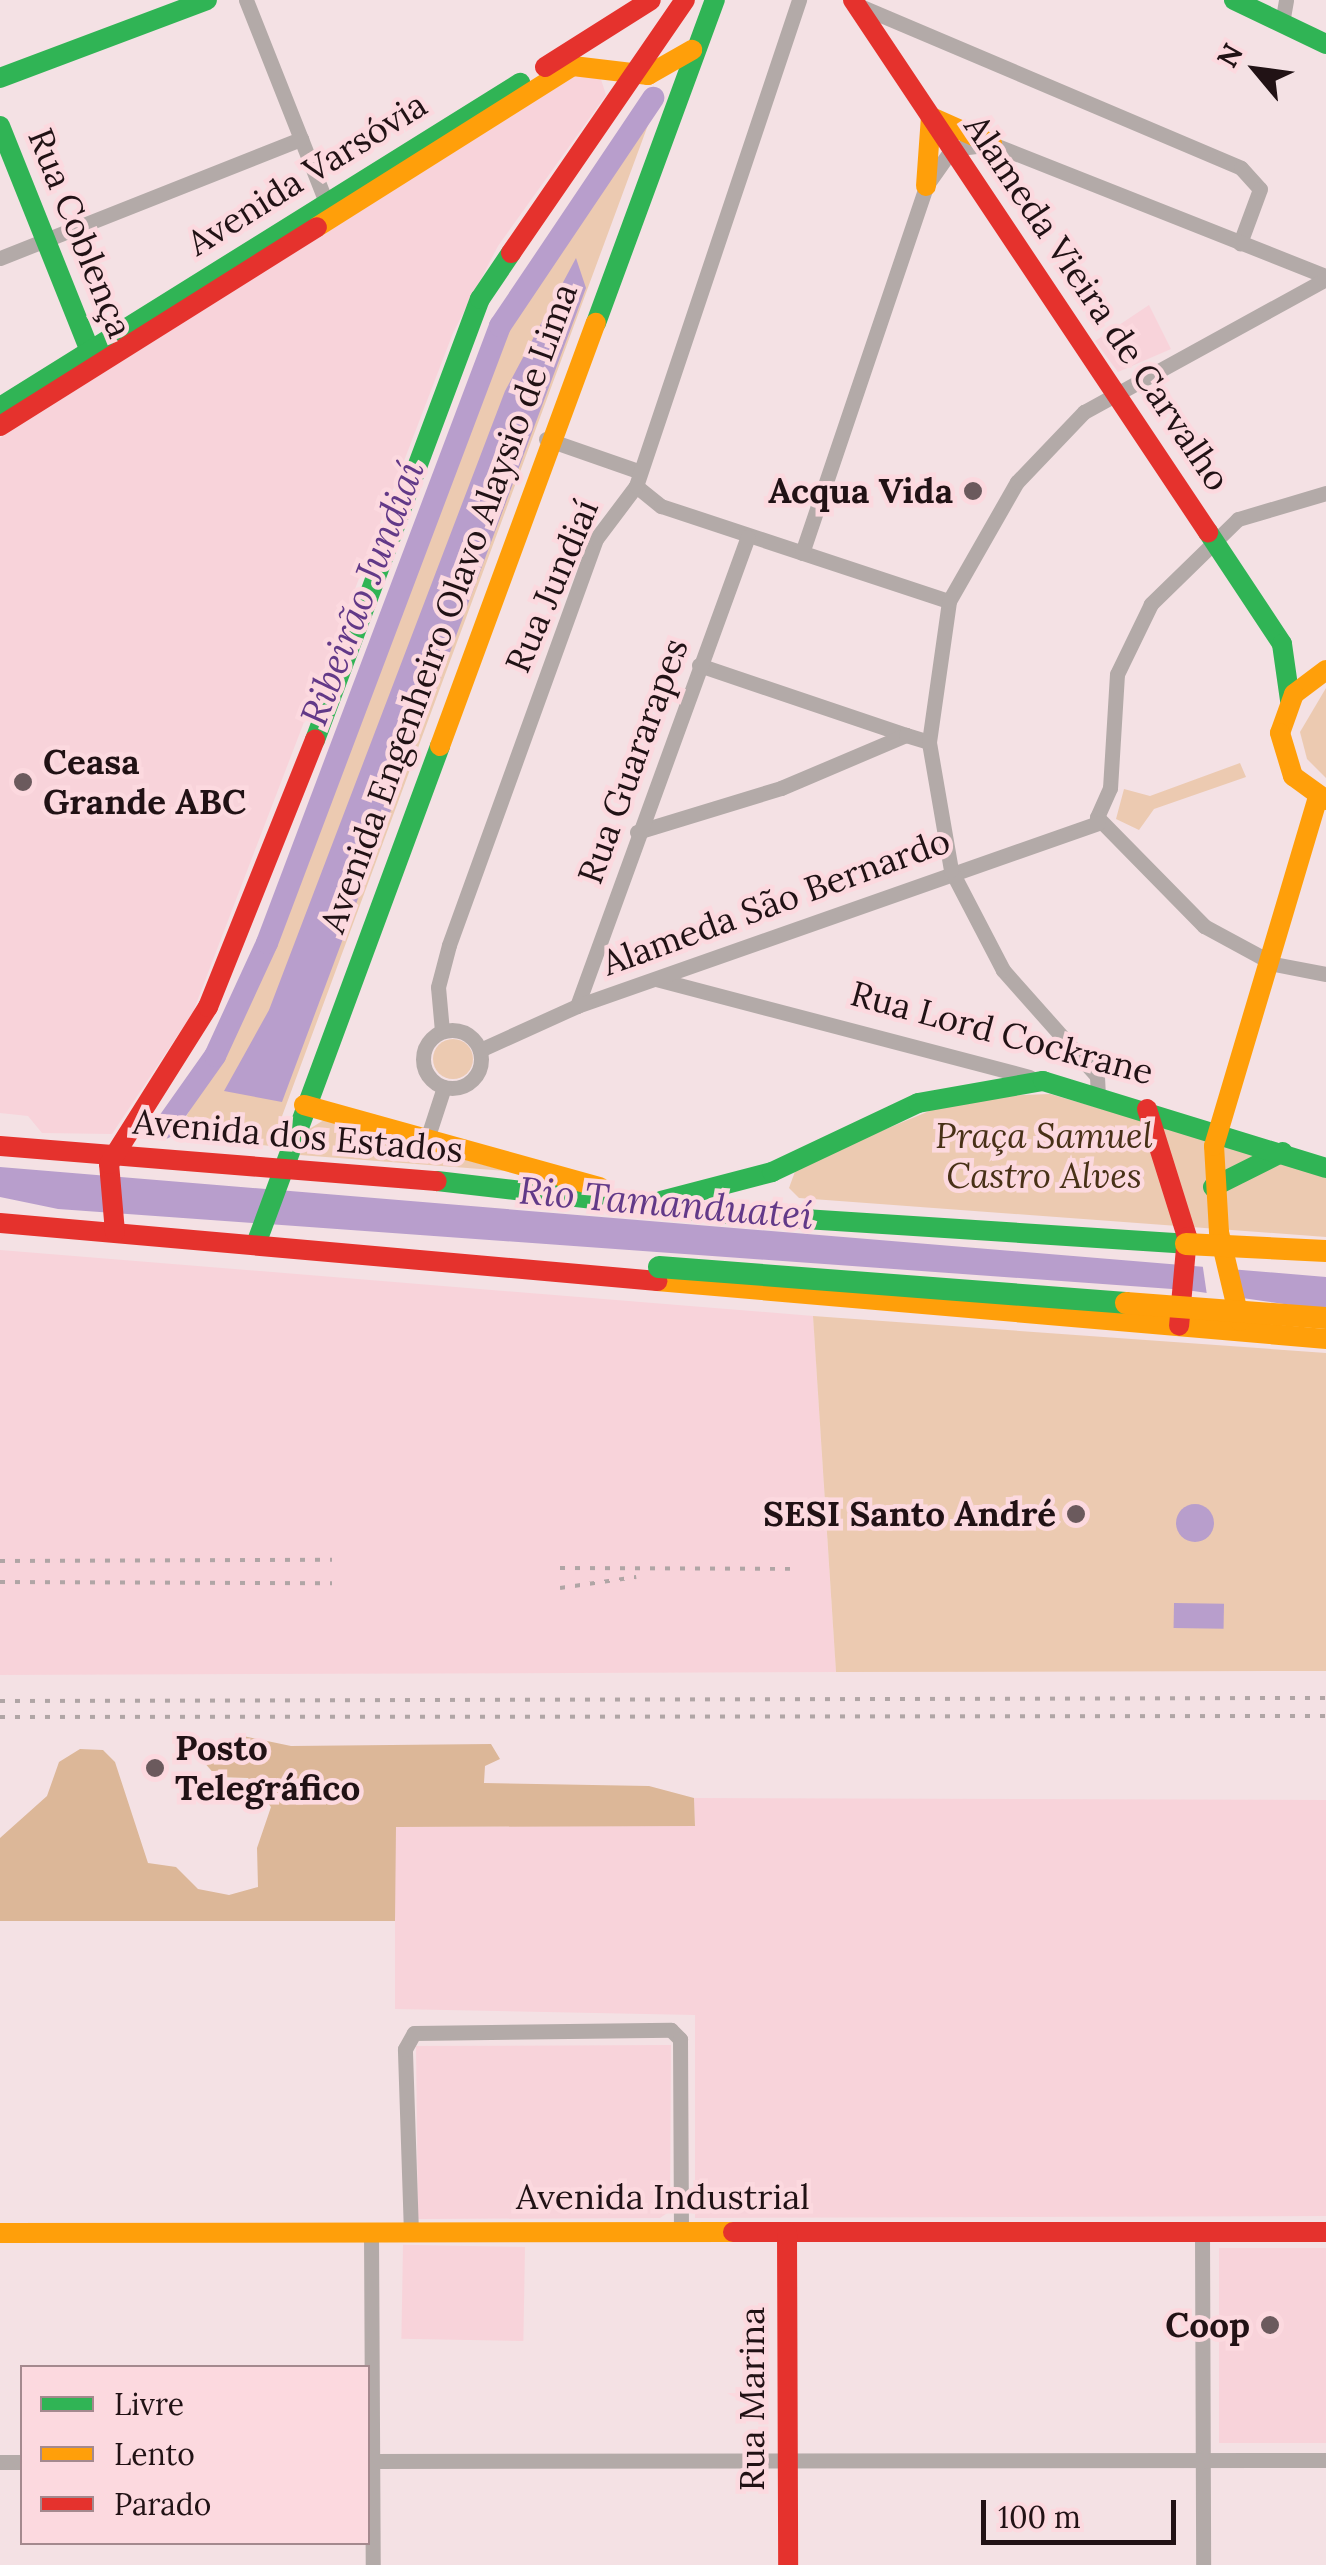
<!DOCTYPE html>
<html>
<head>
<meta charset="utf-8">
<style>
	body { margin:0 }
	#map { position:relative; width:1326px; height:2565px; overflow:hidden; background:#f4e1e4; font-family:Lora,serif }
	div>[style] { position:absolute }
	.built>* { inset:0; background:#f8d3da; transform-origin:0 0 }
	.green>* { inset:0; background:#eccab1 }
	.round { border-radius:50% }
	.forest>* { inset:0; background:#dcb798 }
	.water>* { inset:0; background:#b89ecc; transform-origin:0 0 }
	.pier>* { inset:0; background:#f4e1e4 }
	.river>* { height:22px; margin:-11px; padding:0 11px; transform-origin:11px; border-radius:11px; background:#b89ecc }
	.street>* { height:15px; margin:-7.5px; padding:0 7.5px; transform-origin:7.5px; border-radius:7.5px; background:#b3aaa8 }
	.street>.ring { margin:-7.5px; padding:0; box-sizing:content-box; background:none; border:15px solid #b3aaa8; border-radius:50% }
	.fast>* { height:20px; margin:-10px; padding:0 10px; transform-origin:10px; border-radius:10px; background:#30b455 }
	.slow>* { height:20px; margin:-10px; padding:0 10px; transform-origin:10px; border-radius:10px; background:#ff9f0a }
	.jam>* { height:20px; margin:-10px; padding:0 10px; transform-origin:10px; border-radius:10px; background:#e5322d }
	.rail>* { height:4px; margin-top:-2px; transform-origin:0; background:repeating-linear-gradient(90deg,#b0a5a5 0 5px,transparent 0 15px) }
	.fast-bridge>* { height:22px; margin:-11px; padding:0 11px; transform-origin:11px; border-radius:11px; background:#30b455 }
	.slow-bridge>* { height:22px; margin:-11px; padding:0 11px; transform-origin:11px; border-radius:11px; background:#ff9f0a }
	.dots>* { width:28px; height:28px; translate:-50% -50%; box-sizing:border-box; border:5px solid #fcd9df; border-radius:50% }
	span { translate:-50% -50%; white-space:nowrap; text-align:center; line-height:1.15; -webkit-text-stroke:9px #fcd9df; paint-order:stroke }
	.street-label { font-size:35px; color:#211215 }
	.poi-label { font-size:35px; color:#211215; font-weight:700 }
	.right { translate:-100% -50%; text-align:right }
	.left { translate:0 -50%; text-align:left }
	.park-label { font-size:35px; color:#483117; font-style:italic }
	.water-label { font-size:38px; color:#623988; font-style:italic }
	.legend { position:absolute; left:20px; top:2365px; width:350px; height:180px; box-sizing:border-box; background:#fcd9df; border:2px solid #a4898e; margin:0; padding:12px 18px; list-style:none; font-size:30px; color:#211215 }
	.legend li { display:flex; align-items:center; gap:20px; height:50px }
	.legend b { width:50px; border:2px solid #a4898e }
	.north { position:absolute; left:1206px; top:20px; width:100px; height:100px; -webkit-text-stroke:8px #fcd9df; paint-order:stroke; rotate:299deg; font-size:28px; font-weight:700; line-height:40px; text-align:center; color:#211215 }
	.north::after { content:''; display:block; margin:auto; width:35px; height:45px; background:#211215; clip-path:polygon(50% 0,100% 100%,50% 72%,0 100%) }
	.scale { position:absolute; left:981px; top:2500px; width:195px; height:45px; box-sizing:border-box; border:5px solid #211215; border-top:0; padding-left:12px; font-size:30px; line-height:35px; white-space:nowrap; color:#211215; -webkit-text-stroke:8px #fcd9df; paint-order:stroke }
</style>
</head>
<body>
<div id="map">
	<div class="built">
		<i style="clip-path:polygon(599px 73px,606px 95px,498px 246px,453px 333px,193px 1012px,112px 1134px,42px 1133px,28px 1116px,0 1113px,0 438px,578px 74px)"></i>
		<i style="clip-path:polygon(1149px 305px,1171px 349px,1118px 372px,1095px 341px)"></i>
		<i style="clip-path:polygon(0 1250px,813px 1316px,836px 1672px,0 1675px)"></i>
		<i style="clip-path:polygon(694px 1798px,1326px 1800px,1326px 2216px,695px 2218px,695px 2015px,395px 2009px,395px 1827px,695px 1826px)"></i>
		<i style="clip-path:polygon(671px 2045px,670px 2211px,660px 2218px,418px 2219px,416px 2046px)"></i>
		<i style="left:525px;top:2247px;width:94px;height:122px;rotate:91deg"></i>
		<i style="left:1219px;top:2248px;width:107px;height:195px"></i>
	</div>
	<div class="green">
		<i style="clip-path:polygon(655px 106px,271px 1146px,175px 1136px,250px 1005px,513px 316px)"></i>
		<i style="clip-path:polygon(1326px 688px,1326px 778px,1307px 759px,1300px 732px)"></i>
		<i style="clip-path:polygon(1240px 763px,1246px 777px,1154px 809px,1139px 830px,1116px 819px,1124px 789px,1150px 796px)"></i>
		<i class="round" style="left:433px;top:1039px;width:40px;height:40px"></i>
		<i style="clip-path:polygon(1050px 1094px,1326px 1174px,1326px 1237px,799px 1198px,789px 1188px,797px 1166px,963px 1097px)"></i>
		<i style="clip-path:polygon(324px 1120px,506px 1171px,300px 1155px,306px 1131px)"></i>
		<i style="clip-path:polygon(813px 1316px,1326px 1353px,1326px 1671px,836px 1672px)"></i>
	</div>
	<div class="forest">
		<i style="clip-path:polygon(243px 1736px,291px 1746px,491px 1744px,500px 1759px,485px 1766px,484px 1783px,649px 1786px,694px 1798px,695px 1826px,396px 1827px,395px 1921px,0 1921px,0 1838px,47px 1796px,59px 1762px,80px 1749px,103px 1750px,115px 1762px,148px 1863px,176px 1867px,198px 1889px,229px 1895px,258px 1887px,257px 1848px,271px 1807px,248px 1778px,217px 1777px,202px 1760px,207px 1745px)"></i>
	</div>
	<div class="water">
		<i style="clip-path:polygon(576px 258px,586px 288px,282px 1102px,224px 1091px,269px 1010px,505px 391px)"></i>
		<i style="clip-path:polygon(0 1167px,1326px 1277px,1326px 1310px,1186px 1290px,58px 1209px,0 1197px)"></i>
		<i class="round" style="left:1176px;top:1504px;width:38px;height:38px"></i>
		<i style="left:1174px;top:1603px;width:50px;height:25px;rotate:1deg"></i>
	</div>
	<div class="pier">
		<i style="clip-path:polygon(1202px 1261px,1228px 1264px,1238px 1300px,1208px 1302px)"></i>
	</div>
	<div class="river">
		<i style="left:164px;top:1128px;width:88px;rotate:-54.7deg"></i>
		<i style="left:215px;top:1056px;width:124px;rotate:-65.3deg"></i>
		<i style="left:267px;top:943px;width:660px;rotate:-69.31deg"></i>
		<i style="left:500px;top:326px;width:275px;rotate:-56.1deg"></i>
	</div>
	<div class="street">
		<i style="left:246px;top:0;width:226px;rotate:68.4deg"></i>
		<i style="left:855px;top:4px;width:419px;rotate:23deg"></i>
		<i style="left:1241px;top:168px;width:28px;rotate:48deg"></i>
		<i style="left:1260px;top:189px;width:58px;rotate:110.3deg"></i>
		<i style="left:1282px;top:23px;width:23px;rotate:-80deg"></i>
		<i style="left:0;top:258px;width:324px;rotate:-21.6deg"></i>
		<i style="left:546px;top:439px;width:97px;rotate:19.2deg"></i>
		<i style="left:636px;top:486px;width:32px;rotate:39deg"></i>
		<i style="left:661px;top:506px;width:303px;rotate:18.3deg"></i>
		<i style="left:1326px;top:493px;width:92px;rotate:163.5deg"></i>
		<i style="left:1238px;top:519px;width:122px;rotate:135.7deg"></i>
		<i style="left:1151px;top:604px;width:78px;rotate:115.9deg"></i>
		<i style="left:1117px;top:674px;width:114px;rotate:93.5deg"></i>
		<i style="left:1110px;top:788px;width:32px;rotate:114deg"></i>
		<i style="left:1097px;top:817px;width:153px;rotate:45.5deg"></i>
		<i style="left:1204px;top:926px;width:80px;rotate:28.5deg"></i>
		<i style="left:1274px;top:964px;width:53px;rotate:10.9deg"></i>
		<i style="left:802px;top:553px;width:387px;rotate:-71.3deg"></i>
		<i style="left:926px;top:186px;width:45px;rotate:-54.9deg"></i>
		<i style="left:952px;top:149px;width:40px;rotate:-7.1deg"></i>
		<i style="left:992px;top:144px;width:359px;rotate:21.6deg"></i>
		<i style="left:699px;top:665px;width:219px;rotate:18.7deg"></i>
		<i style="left:637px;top:832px;width:151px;rotate:-17deg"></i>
		<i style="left:781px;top:788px;width:136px;rotate:-23deg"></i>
		<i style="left:906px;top:735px;width:24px;rotate:17deg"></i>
		<i style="left:656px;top:979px;width:386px;rotate:14.7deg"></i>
		<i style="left:577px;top:1006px;width:499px;rotate:-70deg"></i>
		<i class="ring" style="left:423px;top:1030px;width:43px;height:43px"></i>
		<i style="left:442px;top:1031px;width:44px;rotate:-95.2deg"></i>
		<i style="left:438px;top:987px;width:43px;rotate:-75.3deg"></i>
		<i style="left:449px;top:945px;width:432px;rotate:-70.1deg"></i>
		<i style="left:596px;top:539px;width:66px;rotate:-53deg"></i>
		<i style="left:636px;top:486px;width:513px;rotate:-71.46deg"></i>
		<i style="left:480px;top:1050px;width:107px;rotate:-24.4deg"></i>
		<i style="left:577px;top:1006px;width:552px;rotate:-19.35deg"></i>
		<i style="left:1098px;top:1096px;width:20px;rotate:-93deg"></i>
		<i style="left:1097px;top:1076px;width:142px;rotate:-131.6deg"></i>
		<i style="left:1003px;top:970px;width:113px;rotate:-117.5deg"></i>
		<i style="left:951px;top:870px;width:130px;rotate:-99.8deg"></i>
		<i style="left:929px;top:742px;width:142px;rotate:-81.9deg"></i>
		<i style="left:949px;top:601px;width:137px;rotate:-60.3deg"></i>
		<i style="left:1017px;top:482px;width:97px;rotate:-46.3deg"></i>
		<i style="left:1084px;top:412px;width:276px;rotate:-28.8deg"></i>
		<i style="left:429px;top:1133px;width:48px;rotate:-71.9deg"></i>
		<i style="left:1202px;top:2232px;width:333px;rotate:89.8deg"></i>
		<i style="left:371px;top:2233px;width:332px;rotate:89.7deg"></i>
		<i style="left:411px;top:2233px;width:184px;rotate:-91.9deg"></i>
		<i style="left:405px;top:2049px;width:18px;rotate:-61deg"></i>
		<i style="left:414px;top:2033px;width:257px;rotate:-0.7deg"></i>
		<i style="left:671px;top:2030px;width:13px;rotate:45deg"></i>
		<i style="left:680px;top:2039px;width:193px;rotate:89.7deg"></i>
		<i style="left:368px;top:2461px;width:958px;rotate:-0.06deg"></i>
		<i style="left:0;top:2462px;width:22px"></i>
	</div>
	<div class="fast">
		<i style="left:1234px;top:0;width:102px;rotate:25.6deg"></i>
		<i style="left:0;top:78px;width:221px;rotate:-20.6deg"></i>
		<i style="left:0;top:126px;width:256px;rotate:68.2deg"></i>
		<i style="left:596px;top:323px;width:344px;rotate:-69.8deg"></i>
		<i style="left:0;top:407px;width:613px;rotate:-31.93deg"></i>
		<i style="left:1208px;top:532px;width:134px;rotate:56.5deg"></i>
		<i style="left:1282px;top:644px;width:57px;rotate:81.9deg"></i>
		<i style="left:315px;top:740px;width:471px;rotate:-69.5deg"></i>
		<i style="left:480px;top:299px;width:55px;rotate:-56deg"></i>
		<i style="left:437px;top:1181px;width:277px;rotate:6.6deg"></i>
		<i style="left:712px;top:1213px;width:475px;rotate:3.7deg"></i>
		<i style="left:1213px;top:1187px;width:78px;rotate:-26.6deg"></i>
		<i style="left:661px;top:1201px;width:115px;rotate:-14.6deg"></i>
		<i style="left:772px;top:1172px;width:161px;rotate:-25.3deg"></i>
		<i style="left:918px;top:1103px;width:127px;rotate:-10deg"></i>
		<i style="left:1043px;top:1081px;width:296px;rotate:17.1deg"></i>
		<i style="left:256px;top:1244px;width:531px;rotate:-69.72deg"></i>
	</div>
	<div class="slow">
		<i style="left:926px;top:186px;width:69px;rotate:-85.9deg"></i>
		<i style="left:931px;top:117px;width:67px;rotate:23.9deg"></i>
		<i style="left:317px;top:227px;width:302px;rotate:-32.2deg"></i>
		<i style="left:573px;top:66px;width:76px;rotate:6.8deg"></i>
		<i style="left:648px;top:75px;width:51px;rotate:-29.6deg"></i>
		<i style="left:1326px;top:670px;width:40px;rotate:143deg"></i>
		<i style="left:1294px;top:694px;width:41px;rotate:109.7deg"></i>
		<i style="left:1280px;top:733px;width:45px;rotate:73.2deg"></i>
		<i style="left:1293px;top:776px;width:41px;rotate:36deg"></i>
		<i style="left:440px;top:746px;width:451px;rotate:-69.8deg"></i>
		<i style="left:304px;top:1105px;width:307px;rotate:15.5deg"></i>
		<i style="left:657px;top:1281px;width:672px;rotate:4.95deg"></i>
		<i style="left:1240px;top:1321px;width:91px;rotate:-103.3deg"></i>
		<i style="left:1219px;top:1232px;width:86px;rotate:-93.3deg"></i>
		<i style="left:1214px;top:1146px;width:364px;rotate:-73.4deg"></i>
		<i style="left:0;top:2233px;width:733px;rotate:-0.08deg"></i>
	</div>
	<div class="jam">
		<i style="left:853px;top:0;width:640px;rotate:56.29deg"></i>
		<i style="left:545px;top:67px;width:125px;rotate:-32.3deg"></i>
		<i style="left:511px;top:253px;width:307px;rotate:-55.5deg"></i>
		<i style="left:0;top:426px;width:374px;rotate:-32.1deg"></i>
		<i style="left:1147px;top:1109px;width:134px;rotate:72.6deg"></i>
		<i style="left:1187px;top:1237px;width:89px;rotate:95.1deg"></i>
		<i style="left:0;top:1146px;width:438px;rotate:4.6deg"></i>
		<i style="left:0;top:1223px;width:660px;rotate:5.04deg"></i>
		<i style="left:115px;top:1232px;width:68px;rotate:-95deg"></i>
		<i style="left:109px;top:1164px;width:186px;rotate:-57.8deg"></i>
		<i style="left:208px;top:1007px;width:288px;rotate:-68.2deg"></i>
		<i style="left:733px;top:2232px;width:593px"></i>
		<i style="left:787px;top:2232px;width:333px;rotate:89.8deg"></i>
	</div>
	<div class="rail">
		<i style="left:0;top:1561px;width:332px;rotate:-0.2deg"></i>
		<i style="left:560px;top:1568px;width:240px;rotate:0.2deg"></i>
		<i style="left:0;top:1582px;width:332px;rotate:0.2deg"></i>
		<i style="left:560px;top:1588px;width:77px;rotate:-8.2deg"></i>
		<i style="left:0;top:1701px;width:1326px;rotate:-0.13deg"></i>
		<i style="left:0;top:1717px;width:1326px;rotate:-0.04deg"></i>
	</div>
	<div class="fast-bridge">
		<i style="left:659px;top:1267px;width:468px;rotate:4.4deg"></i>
	</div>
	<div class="slow-bridge">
		<i style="left:1186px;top:1244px;width:140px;rotate:2.9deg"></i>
		<i style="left:1126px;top:1303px;width:201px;rotate:4.3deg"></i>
	</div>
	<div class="dots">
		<i style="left:973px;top:491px;background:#6b5a5d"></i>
		<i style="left:23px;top:782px;background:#6b5a5d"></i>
		<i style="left:1076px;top:1514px;background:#6b5a5d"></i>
		<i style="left:155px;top:1768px;background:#6b5a5d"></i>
		<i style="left:1270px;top:2325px;background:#6b5a5d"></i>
	</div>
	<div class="street-label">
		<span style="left:307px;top:174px;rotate:-32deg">Avenida Varsóvia</span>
		<span style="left:80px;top:233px;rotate:68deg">Rua Coblença</span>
		<span style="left:1097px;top:303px;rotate:56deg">Alameda Vieira de Carvalho</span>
		<span style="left:552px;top:586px;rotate:-67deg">Rua Jundiaí</span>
		<span style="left:449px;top:608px;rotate:-70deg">Avenida Engenheiro Olavo Alaysio de Lima</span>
		<span style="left:633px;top:761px;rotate:-70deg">Rua Guararapes</span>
		<span style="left:776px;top:902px;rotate:-20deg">Alameda São Bernardo</span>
		<span style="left:1002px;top:1033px;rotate:15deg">Rua Lord Cockrane</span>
		<span style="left:298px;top:1136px;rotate:5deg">Avenida dos Estados</span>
		<span style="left:663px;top:2197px">Avenida Industrial</span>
		<span style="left:752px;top:2399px;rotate:-90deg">Rua Marina</span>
	</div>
	<div class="poi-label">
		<span class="right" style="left:953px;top:491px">Acqua Vida</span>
		<span class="left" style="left:43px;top:782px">Ceasa<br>Grande ABC</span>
		<span class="right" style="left:1056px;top:1514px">SESI Santo André</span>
		<span class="left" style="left:175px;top:1768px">Posto<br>Telegráfico</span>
		<span class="right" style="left:1250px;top:2325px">Coop</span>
	</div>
	<div class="park-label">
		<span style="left:1044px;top:1156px">Praça Samuel<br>Castro Alves</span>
	</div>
	<div class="water-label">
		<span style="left:362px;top:593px;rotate:-69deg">Ribeirão Jundiaí</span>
		<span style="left:666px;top:1203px;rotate:5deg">Rio Tamanduateí</span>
	</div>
	<ul class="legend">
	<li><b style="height:12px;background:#30b455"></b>Livre</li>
	<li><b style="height:12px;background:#ff9f0a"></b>Lento</li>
	<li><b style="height:12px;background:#e5322d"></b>Parado</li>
	</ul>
	<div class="north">N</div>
	<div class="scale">100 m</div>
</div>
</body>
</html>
